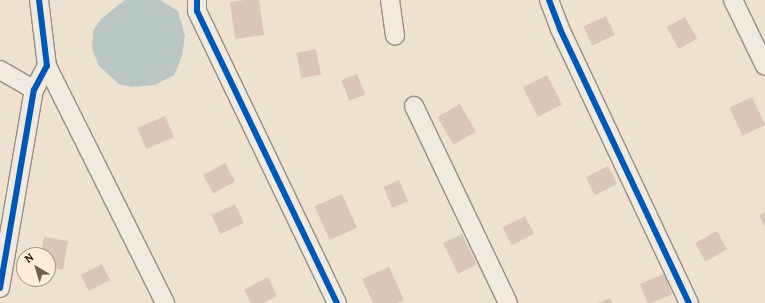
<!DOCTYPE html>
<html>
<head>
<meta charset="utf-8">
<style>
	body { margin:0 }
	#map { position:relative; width:765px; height:303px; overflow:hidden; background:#ede1d0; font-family:Alegreya,serif }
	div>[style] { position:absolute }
	.water>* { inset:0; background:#b9c6c4 }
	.building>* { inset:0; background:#d8c7b9; transform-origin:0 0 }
	.roads { filter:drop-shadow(1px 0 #988d81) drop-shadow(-1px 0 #988d81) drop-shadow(0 1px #988d81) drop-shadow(0 -1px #988d81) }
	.street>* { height:18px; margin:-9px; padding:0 9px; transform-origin:9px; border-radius:9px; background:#f0eae1 }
	.cycleway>* { height:6px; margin:-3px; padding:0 3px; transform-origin:3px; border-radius:3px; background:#0057b8 }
	span { translate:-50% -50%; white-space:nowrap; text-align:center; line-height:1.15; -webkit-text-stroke:3.5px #fbedd9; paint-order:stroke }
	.north { position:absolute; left:16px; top:247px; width:40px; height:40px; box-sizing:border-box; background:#fbedd9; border:1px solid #aa9682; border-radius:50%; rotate:322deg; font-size:11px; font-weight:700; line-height:16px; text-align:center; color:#311400 }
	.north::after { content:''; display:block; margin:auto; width:14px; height:18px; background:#735c49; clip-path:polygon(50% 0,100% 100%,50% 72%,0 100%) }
</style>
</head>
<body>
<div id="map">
	<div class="water">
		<i style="clip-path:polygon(125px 0,160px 0,178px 11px,185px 36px,182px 56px,174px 75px,155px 85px,132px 87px,119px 84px,99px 66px,92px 49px,93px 31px,101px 19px)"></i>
	</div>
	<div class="building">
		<i style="clip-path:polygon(245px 0,259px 0,264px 35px,235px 39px,230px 2px)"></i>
		<i style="left:606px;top:16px;width:21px;height:25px;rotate:65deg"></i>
		<i style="left:685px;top:17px;width:25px;height:21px;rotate:61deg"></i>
		<i style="left:316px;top:49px;width:26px;height:20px;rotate:79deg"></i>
		<i style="left:357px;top:74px;width:22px;height:17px;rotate:68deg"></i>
		<i style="left:547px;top:75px;width:33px;height:27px;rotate:63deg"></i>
		<i style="left:752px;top:97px;width:31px;height:25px;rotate:65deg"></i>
		<i style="left:460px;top:104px;width:32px;height:26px;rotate:60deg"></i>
		<i style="left:165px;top:116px;width:23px;height:30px;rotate:67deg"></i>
		<i style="left:225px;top:163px;width:21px;height:25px;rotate:61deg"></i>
		<i style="left:608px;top:166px;width:20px;height:25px;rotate:63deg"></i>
		<i style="left:399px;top:180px;width:23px;height:17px;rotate:67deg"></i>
		<i style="left:342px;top:194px;width:37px;height:30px;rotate:66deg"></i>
		<i style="left:235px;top:204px;width:21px;height:26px;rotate:65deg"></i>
		<i style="clip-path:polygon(765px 212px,765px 227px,759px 215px)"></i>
		<i style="left:525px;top:216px;width:20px;height:25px;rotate:63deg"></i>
		<i style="left:717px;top:231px;width:21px;height:25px;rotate:61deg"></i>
		<i style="left:462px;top:234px;width:34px;height:21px;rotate:64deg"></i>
		<i style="clip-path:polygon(44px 237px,68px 241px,63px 270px,48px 268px,48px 255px,41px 255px)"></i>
		<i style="left:102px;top:264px;width:18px;height:24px;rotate:63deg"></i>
		<i style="clip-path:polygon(389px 267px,404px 300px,398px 303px,373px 303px,362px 279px)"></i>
		<i style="left:664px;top:274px;width:22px;height:26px;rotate:68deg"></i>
		<i style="clip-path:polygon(268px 277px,277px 296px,263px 303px,251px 303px,244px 290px)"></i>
		<i style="clip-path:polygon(610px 298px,612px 303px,598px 303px)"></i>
	</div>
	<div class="roads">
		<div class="street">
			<i style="left:197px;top:0;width:11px;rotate:90deg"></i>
			<i style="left:197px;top:11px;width:324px;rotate:64.4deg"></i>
			<i style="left:390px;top:0;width:36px;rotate:82deg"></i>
			<i style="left:549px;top:0;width:31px;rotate:69deg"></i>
			<i style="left:560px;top:29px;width:303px;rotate:64.8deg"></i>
			<i style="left:733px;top:0;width:73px;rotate:64.1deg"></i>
			<i style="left:47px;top:66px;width:265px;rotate:63.5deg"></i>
			<i style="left:0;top:70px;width:39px;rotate:30deg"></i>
			<i style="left:414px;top:106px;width:218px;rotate:64.5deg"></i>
			<i style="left:0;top:288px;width:201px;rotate:-80.3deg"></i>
			<i style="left:34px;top:90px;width:27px;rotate:-62deg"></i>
			<i style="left:47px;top:66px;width:66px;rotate:-96.9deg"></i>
		</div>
	</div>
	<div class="cycleway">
		<i style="left:197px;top:0;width:11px;rotate:90deg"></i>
		<i style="left:197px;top:11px;width:324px;rotate:64.4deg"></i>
		<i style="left:549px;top:0;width:31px;rotate:69deg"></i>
		<i style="left:560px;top:29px;width:303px;rotate:64.8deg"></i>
		<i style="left:0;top:288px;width:201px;rotate:-80.3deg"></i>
		<i style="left:34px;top:90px;width:27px;rotate:-62deg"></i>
		<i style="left:47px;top:66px;width:66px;rotate:-96.9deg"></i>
	</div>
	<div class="north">N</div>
</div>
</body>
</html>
